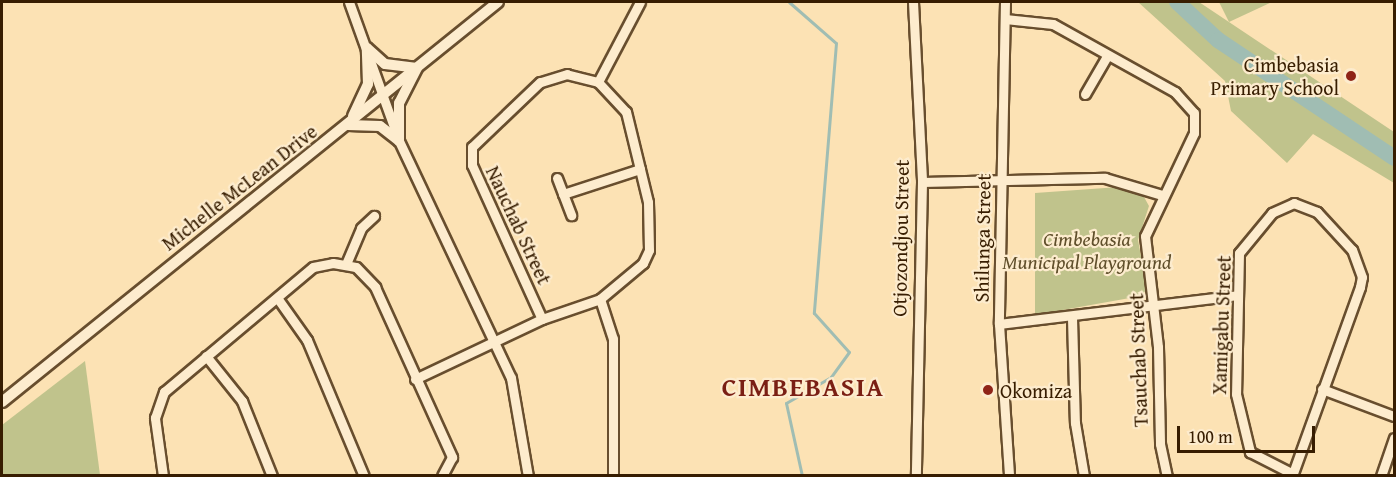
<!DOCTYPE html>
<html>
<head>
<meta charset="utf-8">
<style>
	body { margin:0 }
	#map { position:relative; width:1396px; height:477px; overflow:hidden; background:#fce2b4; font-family:"Gentium Book Plus",serif }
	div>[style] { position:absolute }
	.green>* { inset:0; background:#c0c38c }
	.stream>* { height:3px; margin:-1.5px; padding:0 1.5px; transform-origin:1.5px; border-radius:1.5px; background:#a0bdb3 }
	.river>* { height:16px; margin:-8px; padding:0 8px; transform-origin:8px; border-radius:8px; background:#a0bdb3 }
	.roads { filter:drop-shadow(2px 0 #684e2e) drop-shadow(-2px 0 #684e2e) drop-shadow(0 2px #684e2e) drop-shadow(0 -2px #684e2e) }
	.minor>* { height:9px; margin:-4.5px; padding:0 4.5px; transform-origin:4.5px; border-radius:4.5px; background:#fdecce }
	.tertiary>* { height:10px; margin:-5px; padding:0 5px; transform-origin:5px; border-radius:5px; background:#fdecce }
	.dots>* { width:16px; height:16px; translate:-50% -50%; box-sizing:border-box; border:3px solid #fdecce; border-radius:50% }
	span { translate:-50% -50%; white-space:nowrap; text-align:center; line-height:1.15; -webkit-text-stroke:4.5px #fdecce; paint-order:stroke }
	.poi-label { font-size:20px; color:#371d01 }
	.right { translate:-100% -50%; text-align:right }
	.left { translate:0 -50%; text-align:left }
	.street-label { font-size:20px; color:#371d01 }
	.park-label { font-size:20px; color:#604f2b; font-style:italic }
	.district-label { font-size:26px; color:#7a1f14; font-weight:700; letter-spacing:1.5px }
	.frame { position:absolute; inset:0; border:3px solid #371d01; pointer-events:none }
	.scale { position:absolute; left:1177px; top:426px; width:138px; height:27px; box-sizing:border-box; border:3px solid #371d01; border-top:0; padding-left:8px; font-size:18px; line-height:21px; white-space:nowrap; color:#371d01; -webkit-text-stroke:4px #fdecce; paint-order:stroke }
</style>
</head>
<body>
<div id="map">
	<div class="green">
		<i style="clip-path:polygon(1138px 2px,1199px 2px,1394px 132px,1394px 183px,1313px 134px,1287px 163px,1231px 111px,1225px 81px)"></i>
		<i style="clip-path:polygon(1219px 2px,1272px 2px,1229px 22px)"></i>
		<i style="clip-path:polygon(1119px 187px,1144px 197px,1149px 206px,1138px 240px,1147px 289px,1141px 296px,1035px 315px,1035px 193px)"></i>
		<i style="clip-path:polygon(85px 361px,100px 475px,2px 475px,2px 425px)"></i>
	</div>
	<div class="stream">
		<i style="left:789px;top:2px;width:62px;rotate:41.1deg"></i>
		<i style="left:836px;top:43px;width:271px;rotate:94.7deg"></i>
		<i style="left:814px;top:313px;width:52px;rotate:48.1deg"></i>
		<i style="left:849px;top:352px;width:31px;rotate:126deg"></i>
		<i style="left:831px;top:377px;width:52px;rotate:150deg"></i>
		<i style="left:786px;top:403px;width:75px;rotate:77.6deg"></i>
	</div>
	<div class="river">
		<i style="left:1177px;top:2px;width:56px;rotate:42.8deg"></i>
		<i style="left:1218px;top:40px;width:212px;rotate:33.8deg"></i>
	</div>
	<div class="roads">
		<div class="minor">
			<i style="left:349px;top:2px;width:148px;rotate:70.2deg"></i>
			<i style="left:399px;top:141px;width:262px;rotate:64.7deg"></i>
			<i style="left:511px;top:378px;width:99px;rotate:80.2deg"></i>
			<i style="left:913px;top:2px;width:180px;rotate:87.1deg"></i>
			<i style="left:922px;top:182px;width:294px;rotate:91.2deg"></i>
			<i style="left:1005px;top:2px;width:322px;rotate:91.1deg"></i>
			<i style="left:999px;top:324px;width:152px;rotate:86.2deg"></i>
			<i style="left:1005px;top:19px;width:48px;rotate:5.9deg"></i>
			<i style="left:1053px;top:24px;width:140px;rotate:29.1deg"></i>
			<i style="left:1175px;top:92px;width:28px;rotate:48deg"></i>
			<i style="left:1194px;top:113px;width:20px;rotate:90deg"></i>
			<i style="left:1194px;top:133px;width:114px;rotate:115.4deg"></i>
			<i style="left:1145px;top:236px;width:112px;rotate:83.3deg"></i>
			<i style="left:1158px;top:347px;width:97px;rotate:88.8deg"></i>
			<i style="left:1160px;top:444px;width:33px;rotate:78deg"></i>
			<i style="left:598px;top:82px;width:90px;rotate:-62.3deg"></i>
			<i style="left:1085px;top:94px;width:44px;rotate:-59.9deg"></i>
			<i style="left:557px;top:178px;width:40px;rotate:69deg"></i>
			<i style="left:922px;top:182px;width:183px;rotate:-1.3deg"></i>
			<i style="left:1105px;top:178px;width:59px;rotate:16.6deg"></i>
			<i style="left:563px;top:194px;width:81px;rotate:-18deg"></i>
			<i style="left:346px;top:264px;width:39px;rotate:-67deg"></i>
			<i style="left:361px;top:228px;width:18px;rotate:-43deg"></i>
			<i style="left:278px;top:299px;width:50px;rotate:54.7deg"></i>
			<i style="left:307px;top:340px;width:147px;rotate:67.3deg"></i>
			<i style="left:600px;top:299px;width:42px;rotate:72deg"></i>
			<i style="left:613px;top:339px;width:137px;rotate:90deg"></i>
			<i style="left:1072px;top:318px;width:105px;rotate:88.4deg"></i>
			<i style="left:1075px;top:423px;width:54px;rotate:80.4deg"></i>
			<i style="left:999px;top:324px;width:240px;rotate:-6.9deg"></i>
			<i style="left:206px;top:356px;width:58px;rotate:51.3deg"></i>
			<i style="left:242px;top:401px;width:81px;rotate:68.2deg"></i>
			<i style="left:415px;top:379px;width:140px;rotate:-25.3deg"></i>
			<i style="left:542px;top:319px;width:61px;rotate:-19deg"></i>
			<i style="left:600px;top:299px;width:56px;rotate:-39.9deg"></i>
			<i style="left:643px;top:263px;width:14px;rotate:-65deg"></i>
			<i style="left:649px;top:250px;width:48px;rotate:-91.2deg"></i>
			<i style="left:648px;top:202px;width:93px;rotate:-103.7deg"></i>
			<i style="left:626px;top:112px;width:41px;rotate:-133deg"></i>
			<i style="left:598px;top:82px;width:32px;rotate:-166deg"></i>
			<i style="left:567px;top:74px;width:28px;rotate:163deg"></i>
			<i style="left:540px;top:82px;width:94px;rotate:136.3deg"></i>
			<i style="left:472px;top:147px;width:18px;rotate:90deg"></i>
			<i style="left:472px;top:165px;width:169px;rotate:65.6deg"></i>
			<i style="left:1322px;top:389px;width:77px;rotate:20.6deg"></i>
			<i style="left:163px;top:476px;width:59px;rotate:-97.9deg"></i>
			<i style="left:155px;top:418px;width:28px;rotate:-71deg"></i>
			<i style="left:164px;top:392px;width:194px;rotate:-40deg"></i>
			<i style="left:313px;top:267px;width:20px;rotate:-11deg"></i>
			<i style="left:333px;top:263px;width:23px;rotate:10deg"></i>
			<i style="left:356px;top:267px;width:28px;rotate:46deg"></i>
			<i style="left:375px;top:287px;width:187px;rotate:65.6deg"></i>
			<i style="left:452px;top:457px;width:21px;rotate:118deg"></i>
			<i style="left:1292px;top:476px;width:201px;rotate:-70.2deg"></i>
			<i style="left:1360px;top:287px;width:10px;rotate:-79deg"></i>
			<i style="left:1362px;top:277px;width:29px;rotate:-110deg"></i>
			<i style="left:1352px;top:250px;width:52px;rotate:-132.6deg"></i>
			<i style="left:1317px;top:212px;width:25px;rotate:-159deg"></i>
			<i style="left:1294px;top:203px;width:24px;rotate:156deg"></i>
			<i style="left:1272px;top:213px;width:52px;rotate:129.5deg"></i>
			<i style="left:1239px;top:253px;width:141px;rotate:91.2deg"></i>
			<i style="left:1236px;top:394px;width:60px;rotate:76.4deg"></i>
			<i style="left:1250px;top:452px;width:48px;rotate:27.1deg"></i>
			<i style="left:1381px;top:476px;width:40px;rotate:-71.1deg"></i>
		</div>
		<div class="tertiary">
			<i style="left:367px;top:48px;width:24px;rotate:42deg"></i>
			<i style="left:385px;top:64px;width:32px;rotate:7deg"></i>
			<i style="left:417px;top:68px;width:39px;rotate:117deg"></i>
			<i style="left:399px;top:103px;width:38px;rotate:90deg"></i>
			<i style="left:353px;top:116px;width:35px;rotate:-65deg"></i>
			<i style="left:368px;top:84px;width:36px;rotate:-92deg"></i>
			<i style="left:348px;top:125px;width:32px;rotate:2deg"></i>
			<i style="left:380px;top:126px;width:24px;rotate:38deg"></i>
			<i style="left:2px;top:402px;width:637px;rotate:-38.88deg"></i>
		</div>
	</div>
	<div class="dots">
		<i style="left:1351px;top:76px;background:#8f2418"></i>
		<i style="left:988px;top:390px;background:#8f2418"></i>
	</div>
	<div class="poi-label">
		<span class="right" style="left:1339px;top:76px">Cimbebasia<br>Primary School</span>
		<span class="left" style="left:1000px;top:390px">Okomiza</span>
	</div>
	<div class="street-label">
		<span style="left:239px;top:187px;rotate:-38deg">Michelle McLean Drive</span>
		<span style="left:519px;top:225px;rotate:65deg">Nauchab Street</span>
		<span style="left:900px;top:238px;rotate:-89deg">Otjozondjou Street</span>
		<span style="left:982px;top:238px;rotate:-89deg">Shilunga Street</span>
		<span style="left:1221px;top:325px;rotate:-88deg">Xamigabu Street</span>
		<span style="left:1138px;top:360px;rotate:-92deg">Tsauchab Street</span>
	</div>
	<div class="park-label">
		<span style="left:1087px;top:250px">Cimbebasia<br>Municipal Playground</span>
	</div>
	<div class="district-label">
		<span style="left:803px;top:387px">CIMBEBASIA</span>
	</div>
	<div class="frame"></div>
	<div class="scale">100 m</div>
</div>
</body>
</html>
